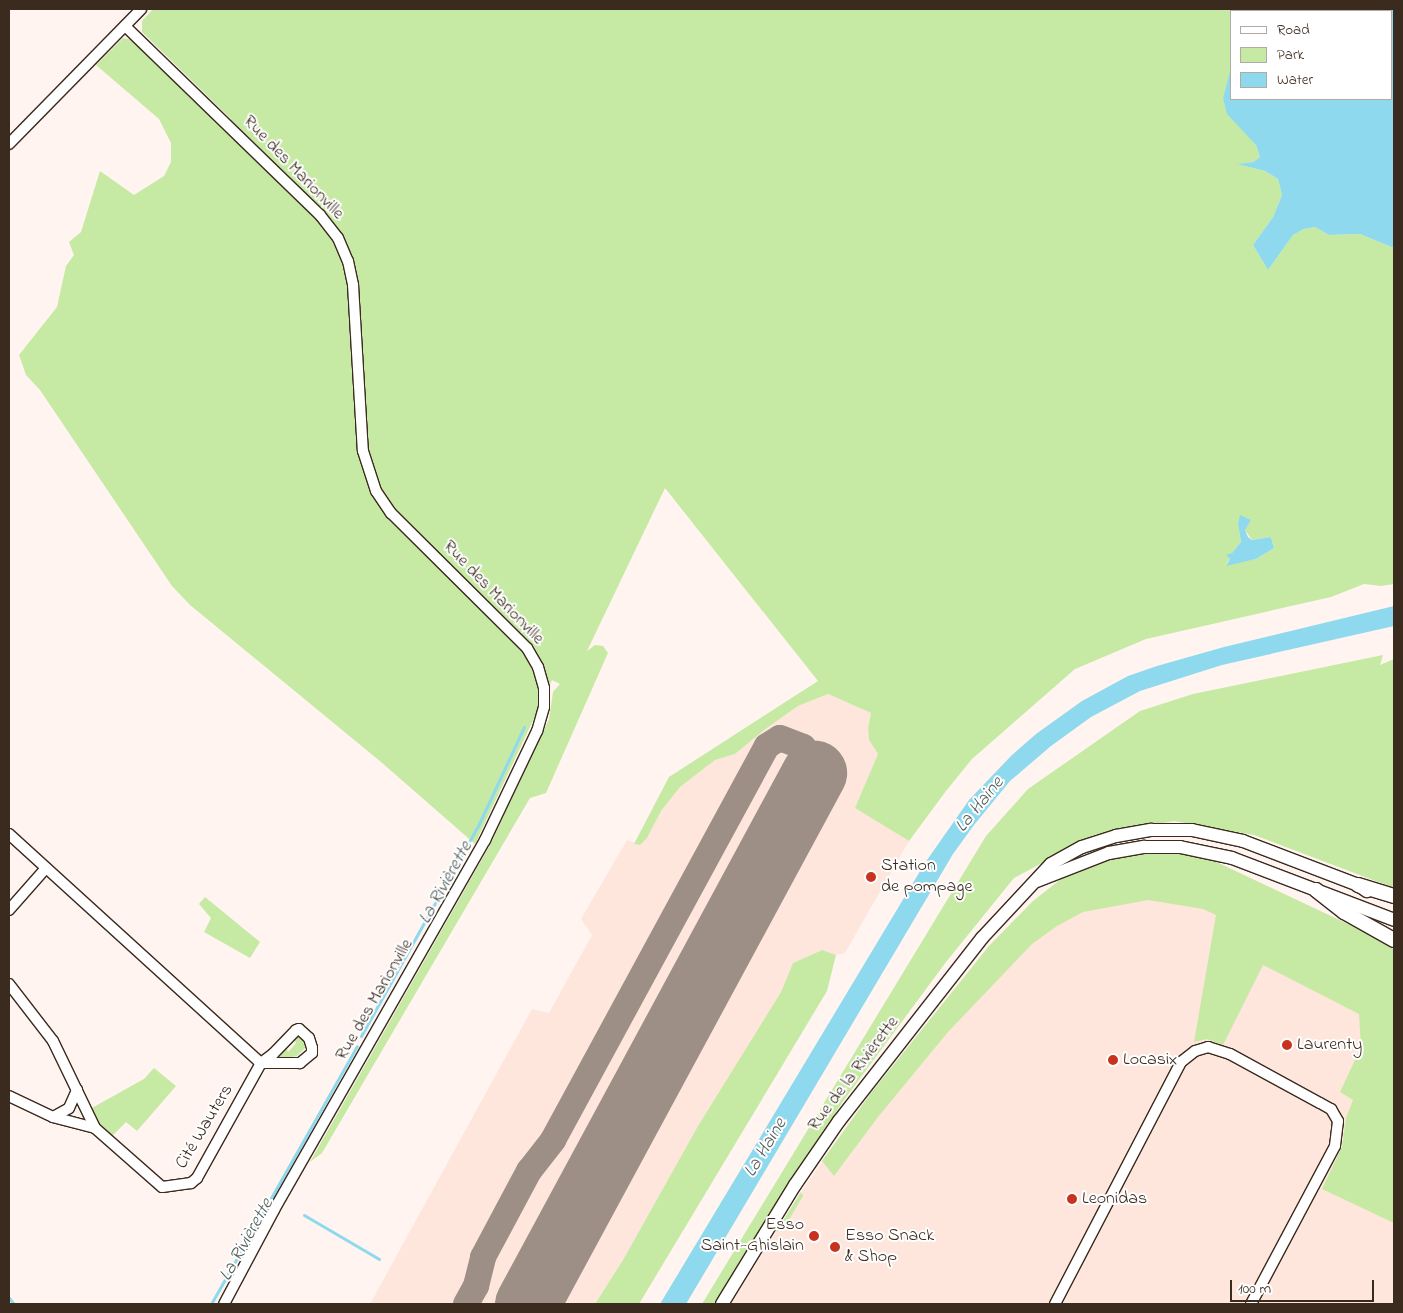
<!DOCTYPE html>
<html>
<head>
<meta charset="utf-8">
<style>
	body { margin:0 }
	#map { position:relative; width:1403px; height:1313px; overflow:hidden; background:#fff4ef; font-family:"Indie Flower",sans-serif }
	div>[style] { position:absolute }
	.built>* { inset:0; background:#fee6dc }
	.green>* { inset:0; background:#c6eaa4 }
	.water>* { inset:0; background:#8ed9ee }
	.stream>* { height:3px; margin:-1.5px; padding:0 1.5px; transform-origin:1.5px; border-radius:1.5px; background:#8ed9ee }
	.taxiway>* { height:26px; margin:-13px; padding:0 13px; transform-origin:13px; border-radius:13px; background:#9d8f86 }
	.runway>* { height:65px; margin:-32.5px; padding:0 32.5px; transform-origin:32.5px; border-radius:32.5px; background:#9d8f86 }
	.roads { filter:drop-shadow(1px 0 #3b2a1e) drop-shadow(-1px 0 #3b2a1e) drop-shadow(0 1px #3b2a1e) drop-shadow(0 -1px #3b2a1e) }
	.minor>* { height:10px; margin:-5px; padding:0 5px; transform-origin:5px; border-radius:5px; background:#fff }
	.major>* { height:12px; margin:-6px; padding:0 6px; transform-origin:6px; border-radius:6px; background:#fff }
	.highway>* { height:14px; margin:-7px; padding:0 7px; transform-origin:7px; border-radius:7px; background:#fff }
	.dots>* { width:14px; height:14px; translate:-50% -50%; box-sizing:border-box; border:2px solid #fff; border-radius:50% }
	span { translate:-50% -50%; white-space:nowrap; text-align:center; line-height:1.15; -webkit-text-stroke:4px #fff; paint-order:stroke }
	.street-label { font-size:18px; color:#3b2a1e }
	.poi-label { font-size:18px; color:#3b2a1e }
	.left { translate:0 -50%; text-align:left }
	.right { translate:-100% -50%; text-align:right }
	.water-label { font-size:19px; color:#545f5c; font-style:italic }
	.frame { position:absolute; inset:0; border:10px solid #3b2a1e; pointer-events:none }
	.legend { position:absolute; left:1230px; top:10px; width:162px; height:90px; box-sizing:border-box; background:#fff; border:1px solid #b1aaa5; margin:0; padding:6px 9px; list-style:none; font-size:15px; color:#3b2a1e }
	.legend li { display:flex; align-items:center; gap:10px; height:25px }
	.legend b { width:25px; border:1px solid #b1aaa5 }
	.scale { position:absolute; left:1230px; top:1280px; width:144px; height:22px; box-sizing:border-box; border:2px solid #3b2a1e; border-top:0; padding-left:6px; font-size:15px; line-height:18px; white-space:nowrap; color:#3b2a1e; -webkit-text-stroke:4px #fff; paint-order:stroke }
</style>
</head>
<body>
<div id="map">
	<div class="built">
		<i style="clip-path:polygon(828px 694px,871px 713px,868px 728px,869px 740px,878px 754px,855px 808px,909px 841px,845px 953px,836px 955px,821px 950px,793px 963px,781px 992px,698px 1126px,623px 1260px,595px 1304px,370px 1304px,532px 1009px,549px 1013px,592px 935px,581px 919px,627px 840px,640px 845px,647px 838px,661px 811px,680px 787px,715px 760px,735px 754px,764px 730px,798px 706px)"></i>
		<i style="clip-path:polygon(1184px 852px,1208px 858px,1386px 942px,1394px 948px,1394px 1304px,731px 1304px,801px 1192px,871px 1093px,989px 946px,1033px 901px)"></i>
	</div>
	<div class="green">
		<i style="clip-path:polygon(evenodd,153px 9px,1303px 9px,1302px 11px,1232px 11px,1232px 68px,1223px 98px,1256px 145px,1260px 157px,1253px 162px,1238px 164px,1265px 171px,1278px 179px,1282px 195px,1273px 217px,1253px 245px,1268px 270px,1293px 235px,1304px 229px,1315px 227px,1329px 235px,1360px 234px,1394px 248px,1394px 584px,1381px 586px,1364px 584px,1331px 597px,1146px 639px,1075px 669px,972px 759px,946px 791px,909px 841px,855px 808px,878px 754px,869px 740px,868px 728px,871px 713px,828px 694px,798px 706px,764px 730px,735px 754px,715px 760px,680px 787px,661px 811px,647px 838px,640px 845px,634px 844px,669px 777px,818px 681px,665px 488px,587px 651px,595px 645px,603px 646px,608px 653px,546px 793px,530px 798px,322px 1153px,310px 1162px,489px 847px,549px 719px,553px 692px,560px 684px,552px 680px,475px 844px,381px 762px,190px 605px,172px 586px,40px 390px,26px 375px,19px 355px,57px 307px,66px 266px,74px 255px,69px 242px,81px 232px,100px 171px,134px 195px,164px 176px,171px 162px,171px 143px,159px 119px,96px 65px,123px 38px,133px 40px,226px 129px,231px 119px,142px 32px,142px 21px,153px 9px,1238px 524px,1247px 524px,1245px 530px,1252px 540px,1271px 537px,1274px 548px,1256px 559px,1226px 565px,1230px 559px,1227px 556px,1232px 553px,1241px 542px,1238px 524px)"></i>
		<i style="clip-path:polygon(1383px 655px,1380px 665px,1394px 659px,1394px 888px,1254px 835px,1174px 821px,1094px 835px,1014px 878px,946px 962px,844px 1100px,792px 1179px,715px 1304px,702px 1304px,986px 836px,1028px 789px,1140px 711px,1193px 694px)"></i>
		<i style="clip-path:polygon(1150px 850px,1184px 852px,1208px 858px,1386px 942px,1394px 948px,1394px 1223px,1322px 1189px,1342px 1147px,1346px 1118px,1353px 1100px,1340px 1092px,1361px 1047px,1359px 1014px,1263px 965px,1223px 1045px,1207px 1039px,1194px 1042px,1216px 915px,1203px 909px,1148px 900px,1083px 912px,1057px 926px,1032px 944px,948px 1032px,878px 1117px,834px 1176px,822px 1161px,871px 1093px,989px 946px,1033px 901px,1066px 875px,1119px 855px)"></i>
		<i style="clip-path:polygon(205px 897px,260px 942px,250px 958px,204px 932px,211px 918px,199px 904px)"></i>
		<i style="clip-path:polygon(822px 950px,836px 955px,827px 991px,639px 1304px,595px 1304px,623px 1260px,698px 1126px,781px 992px,793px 963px)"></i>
		<i style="clip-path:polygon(300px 1035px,305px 1037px,305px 1048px,297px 1056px,278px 1059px,277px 1056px,286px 1047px,288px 1052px,296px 1043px,294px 1038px)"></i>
		<i style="clip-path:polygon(154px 1068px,176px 1086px,137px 1131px,126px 1122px,112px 1136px,97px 1124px,90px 1109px,144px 1079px)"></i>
		<i style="clip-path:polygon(801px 1192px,803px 1196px,784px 1228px,776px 1232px)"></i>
	</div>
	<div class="water">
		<i style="clip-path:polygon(1303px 9px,1394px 9px,1394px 248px,1360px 234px,1329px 235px,1315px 227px,1304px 229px,1293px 235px,1268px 270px,1253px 245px,1273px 217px,1282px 195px,1278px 179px,1265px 171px,1237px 164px,1253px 162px,1260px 157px,1256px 145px,1227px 114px,1223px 98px,1231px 68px,1232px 99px,1392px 99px,1392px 11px,1302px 11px)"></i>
		<i style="clip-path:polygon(1240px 515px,1251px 520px,1245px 530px,1248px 537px,1252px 540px,1271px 537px,1274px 548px,1256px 559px,1226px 566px,1230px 559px,1226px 555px,1232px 553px,1241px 542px,1238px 524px)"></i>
		<i style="clip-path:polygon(1394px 606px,1394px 626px,1222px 665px,1140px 691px,1091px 717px,1051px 746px,1010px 781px,974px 825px,953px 854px,686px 1304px,660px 1304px,925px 863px,969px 800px,1011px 756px,1036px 734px,1082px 701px,1128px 676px,1157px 666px,1224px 647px)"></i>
	</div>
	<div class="stream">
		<i style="left:361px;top:1036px;width:240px;rotate:-60.9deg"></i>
		<i style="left:478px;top:826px;width:109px;rotate:-65.1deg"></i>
		<i style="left:304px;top:1215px;width:87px;rotate:30.4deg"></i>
		<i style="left:9px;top:1298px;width:8px;rotate:50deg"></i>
		<i style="left:211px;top:1304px;width:296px;rotate:-60.5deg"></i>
	</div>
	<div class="taxiway">
		<i style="left:466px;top:1304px;width:21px;rotate:-61deg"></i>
		<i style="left:476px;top:1286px;width:30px;rotate:-76deg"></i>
		<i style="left:483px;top:1257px;width:98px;rotate:-61.9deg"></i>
		<i style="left:529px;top:1171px;width:39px;rotate:-52deg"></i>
		<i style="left:553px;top:1140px;width:448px;rotate:-61.5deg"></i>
		<i style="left:767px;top:746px;width:15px;rotate:-32deg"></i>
		<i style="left:780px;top:738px;width:25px;rotate:21deg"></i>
		<i style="left:803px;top:747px;width:21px;rotate:51deg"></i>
		<i style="left:816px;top:763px;width:10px;rotate:101deg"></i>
	</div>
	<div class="runway">
		<i style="left:527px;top:1304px;width:604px;rotate:-61.61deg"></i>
	</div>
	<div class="roads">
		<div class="minor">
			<i style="left:125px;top:26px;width:272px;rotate:44.1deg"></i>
			<i style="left:320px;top:215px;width:29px;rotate:52deg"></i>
			<i style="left:338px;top:238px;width:25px;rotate:67deg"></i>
			<i style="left:348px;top:261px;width:25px;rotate:78deg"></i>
			<i style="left:353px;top:285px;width:166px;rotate:86.6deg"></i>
			<i style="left:363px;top:451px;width:42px;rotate:72deg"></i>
			<i style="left:376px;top:491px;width:27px;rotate:56deg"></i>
			<i style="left:391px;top:513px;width:192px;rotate:44.8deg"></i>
			<i style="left:527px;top:648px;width:22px;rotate:60deg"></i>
			<i style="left:538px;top:667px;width:22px;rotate:74deg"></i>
			<i style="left:544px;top:688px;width:19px;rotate:90deg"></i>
			<i style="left:544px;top:707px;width:25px;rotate:106deg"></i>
			<i style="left:537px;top:731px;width:121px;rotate:115.5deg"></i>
			<i style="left:485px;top:840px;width:426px;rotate:119.7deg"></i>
			<i style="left:274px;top:1210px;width:106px;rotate:118deg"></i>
			<i style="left:9px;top:144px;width:189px;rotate:-45.6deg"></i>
			<i style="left:9px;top:834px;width:341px;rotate:42.3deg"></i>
			<i style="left:261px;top:1063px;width:15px;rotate:-37deg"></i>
			<i style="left:273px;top:1054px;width:33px;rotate:-46deg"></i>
			<i style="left:296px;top:1030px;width:3px;rotate:-18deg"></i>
			<i style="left:299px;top:1029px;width:13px;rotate:42deg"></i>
			<i style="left:309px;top:1038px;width:10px;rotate:73deg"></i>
			<i style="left:312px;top:1048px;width:5px;rotate:90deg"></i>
			<i style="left:312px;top:1053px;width:16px;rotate:140deg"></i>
			<i style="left:300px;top:1063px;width:39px;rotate:180deg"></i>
			<i style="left:261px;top:1063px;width:132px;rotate:119.1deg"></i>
			<i style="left:197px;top:1178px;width:8px;rotate:140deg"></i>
			<i style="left:191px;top:1183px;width:29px;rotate:172deg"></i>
			<i style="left:162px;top:1187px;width:89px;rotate:-138.6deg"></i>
			<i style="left:95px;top:1128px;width:43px;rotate:-165.3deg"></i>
			<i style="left:53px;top:1117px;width:49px;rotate:-154.5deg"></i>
			<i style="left:9px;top:910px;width:56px;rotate:-48.6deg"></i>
			<i style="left:9px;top:984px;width:72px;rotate:52.3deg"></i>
			<i style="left:53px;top:1041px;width:97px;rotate:64.2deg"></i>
			<i style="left:53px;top:1117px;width:18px;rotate:-29deg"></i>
			<i style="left:69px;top:1108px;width:20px;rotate:-66deg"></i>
			<i style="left:1055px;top:1304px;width:273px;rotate:-62.5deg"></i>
			<i style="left:1181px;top:1062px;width:18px;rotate:-38deg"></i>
			<i style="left:1195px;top:1051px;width:14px;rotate:-17deg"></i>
			<i style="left:1208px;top:1047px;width:23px;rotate:18deg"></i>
			<i style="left:1230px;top:1054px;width:102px;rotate:28.6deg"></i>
			<i style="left:1320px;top:1103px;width:13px;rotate:29deg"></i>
			<i style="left:1331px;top:1109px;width:14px;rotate:60deg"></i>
			<i style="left:1338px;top:1121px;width:25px;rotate:97deg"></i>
			<i style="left:1335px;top:1146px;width:179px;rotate:118deg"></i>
		</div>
		<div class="major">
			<i style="left:1037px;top:881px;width:77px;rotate:-21.3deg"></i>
			<i style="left:1109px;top:853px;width:36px;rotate:-10deg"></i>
			<i style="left:1144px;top:847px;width:36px"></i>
			<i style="left:1180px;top:847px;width:53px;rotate:11.9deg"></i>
			<i style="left:1232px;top:858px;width:173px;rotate:20.9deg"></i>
			<i style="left:722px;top:1304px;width:140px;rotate:-58.5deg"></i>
			<i style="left:795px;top:1185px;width:78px;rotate:-55.5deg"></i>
			<i style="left:839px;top:1121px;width:232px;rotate:-52deg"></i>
			<i style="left:982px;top:938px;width:101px;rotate:-47deg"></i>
			<i style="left:1051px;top:864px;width:35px;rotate:-29deg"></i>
			<i style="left:1082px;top:847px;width:36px;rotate:-18deg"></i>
			<i style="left:1116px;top:836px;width:36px;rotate:-10deg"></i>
			<i style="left:1151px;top:830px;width:41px"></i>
			<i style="left:1192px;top:830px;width:52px;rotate:12.2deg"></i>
			<i style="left:1243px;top:841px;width:123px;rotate:20.9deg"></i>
			<i style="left:1358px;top:885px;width:11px;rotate:34deg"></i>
		</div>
		<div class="highway">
			<i style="left:1358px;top:885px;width:38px;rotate:17deg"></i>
			<i style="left:1316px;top:890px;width:36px;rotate:38deg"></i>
			<i style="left:1344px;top:912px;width:57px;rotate:29.2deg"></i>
		</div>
	</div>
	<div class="dots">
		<i style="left:871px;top:877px;background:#c8321e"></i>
		<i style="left:1287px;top:1045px;background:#c8321e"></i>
		<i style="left:1113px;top:1060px;background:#c8321e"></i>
		<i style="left:1072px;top:1199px;background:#c8321e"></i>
		<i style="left:814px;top:1236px;background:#c8321e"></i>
		<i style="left:835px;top:1247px;background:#c8321e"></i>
	</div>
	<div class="street-label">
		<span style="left:293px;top:168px;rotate:46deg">Rue des Marionville</span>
		<span style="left:493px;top:593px;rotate:46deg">Rue des Marionville</span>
		<span style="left:375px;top:1000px;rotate:-60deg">Rue des Marionville</span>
		<span style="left:854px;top:1074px;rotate:-53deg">Rue de la Rivièrette</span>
		<span style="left:205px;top:1127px;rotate:-59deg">Cité Wauters</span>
	</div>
	<div class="poi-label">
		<span class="left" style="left:881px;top:877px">Station<br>de pompage</span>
		<span class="left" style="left:1297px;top:1045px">Laurenty</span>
		<span class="left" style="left:1123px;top:1060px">Locasix</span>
		<span class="left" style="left:1082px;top:1199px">Leonidas</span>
		<span class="right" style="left:804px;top:1236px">Esso<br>Saint-Ghislain</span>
		<span class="left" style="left:845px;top:1247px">Esso Snack<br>&amp; Shop</span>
	</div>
	<div class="water-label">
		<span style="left:980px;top:805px;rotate:-51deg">La Haine</span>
		<span style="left:446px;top:883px;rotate:-61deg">La Rivièrette</span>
		<span style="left:766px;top:1148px;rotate:-59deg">La Haine</span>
		<span style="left:247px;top:1240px;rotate:-61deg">La Rivièrette</span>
	</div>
	<div class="frame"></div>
	<ul class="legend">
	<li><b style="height:6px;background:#fff"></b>Road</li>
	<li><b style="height:14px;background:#c6eaa4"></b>Park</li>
	<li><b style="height:14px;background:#8ed9ee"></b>Water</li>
	</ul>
	<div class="scale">100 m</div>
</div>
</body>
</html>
